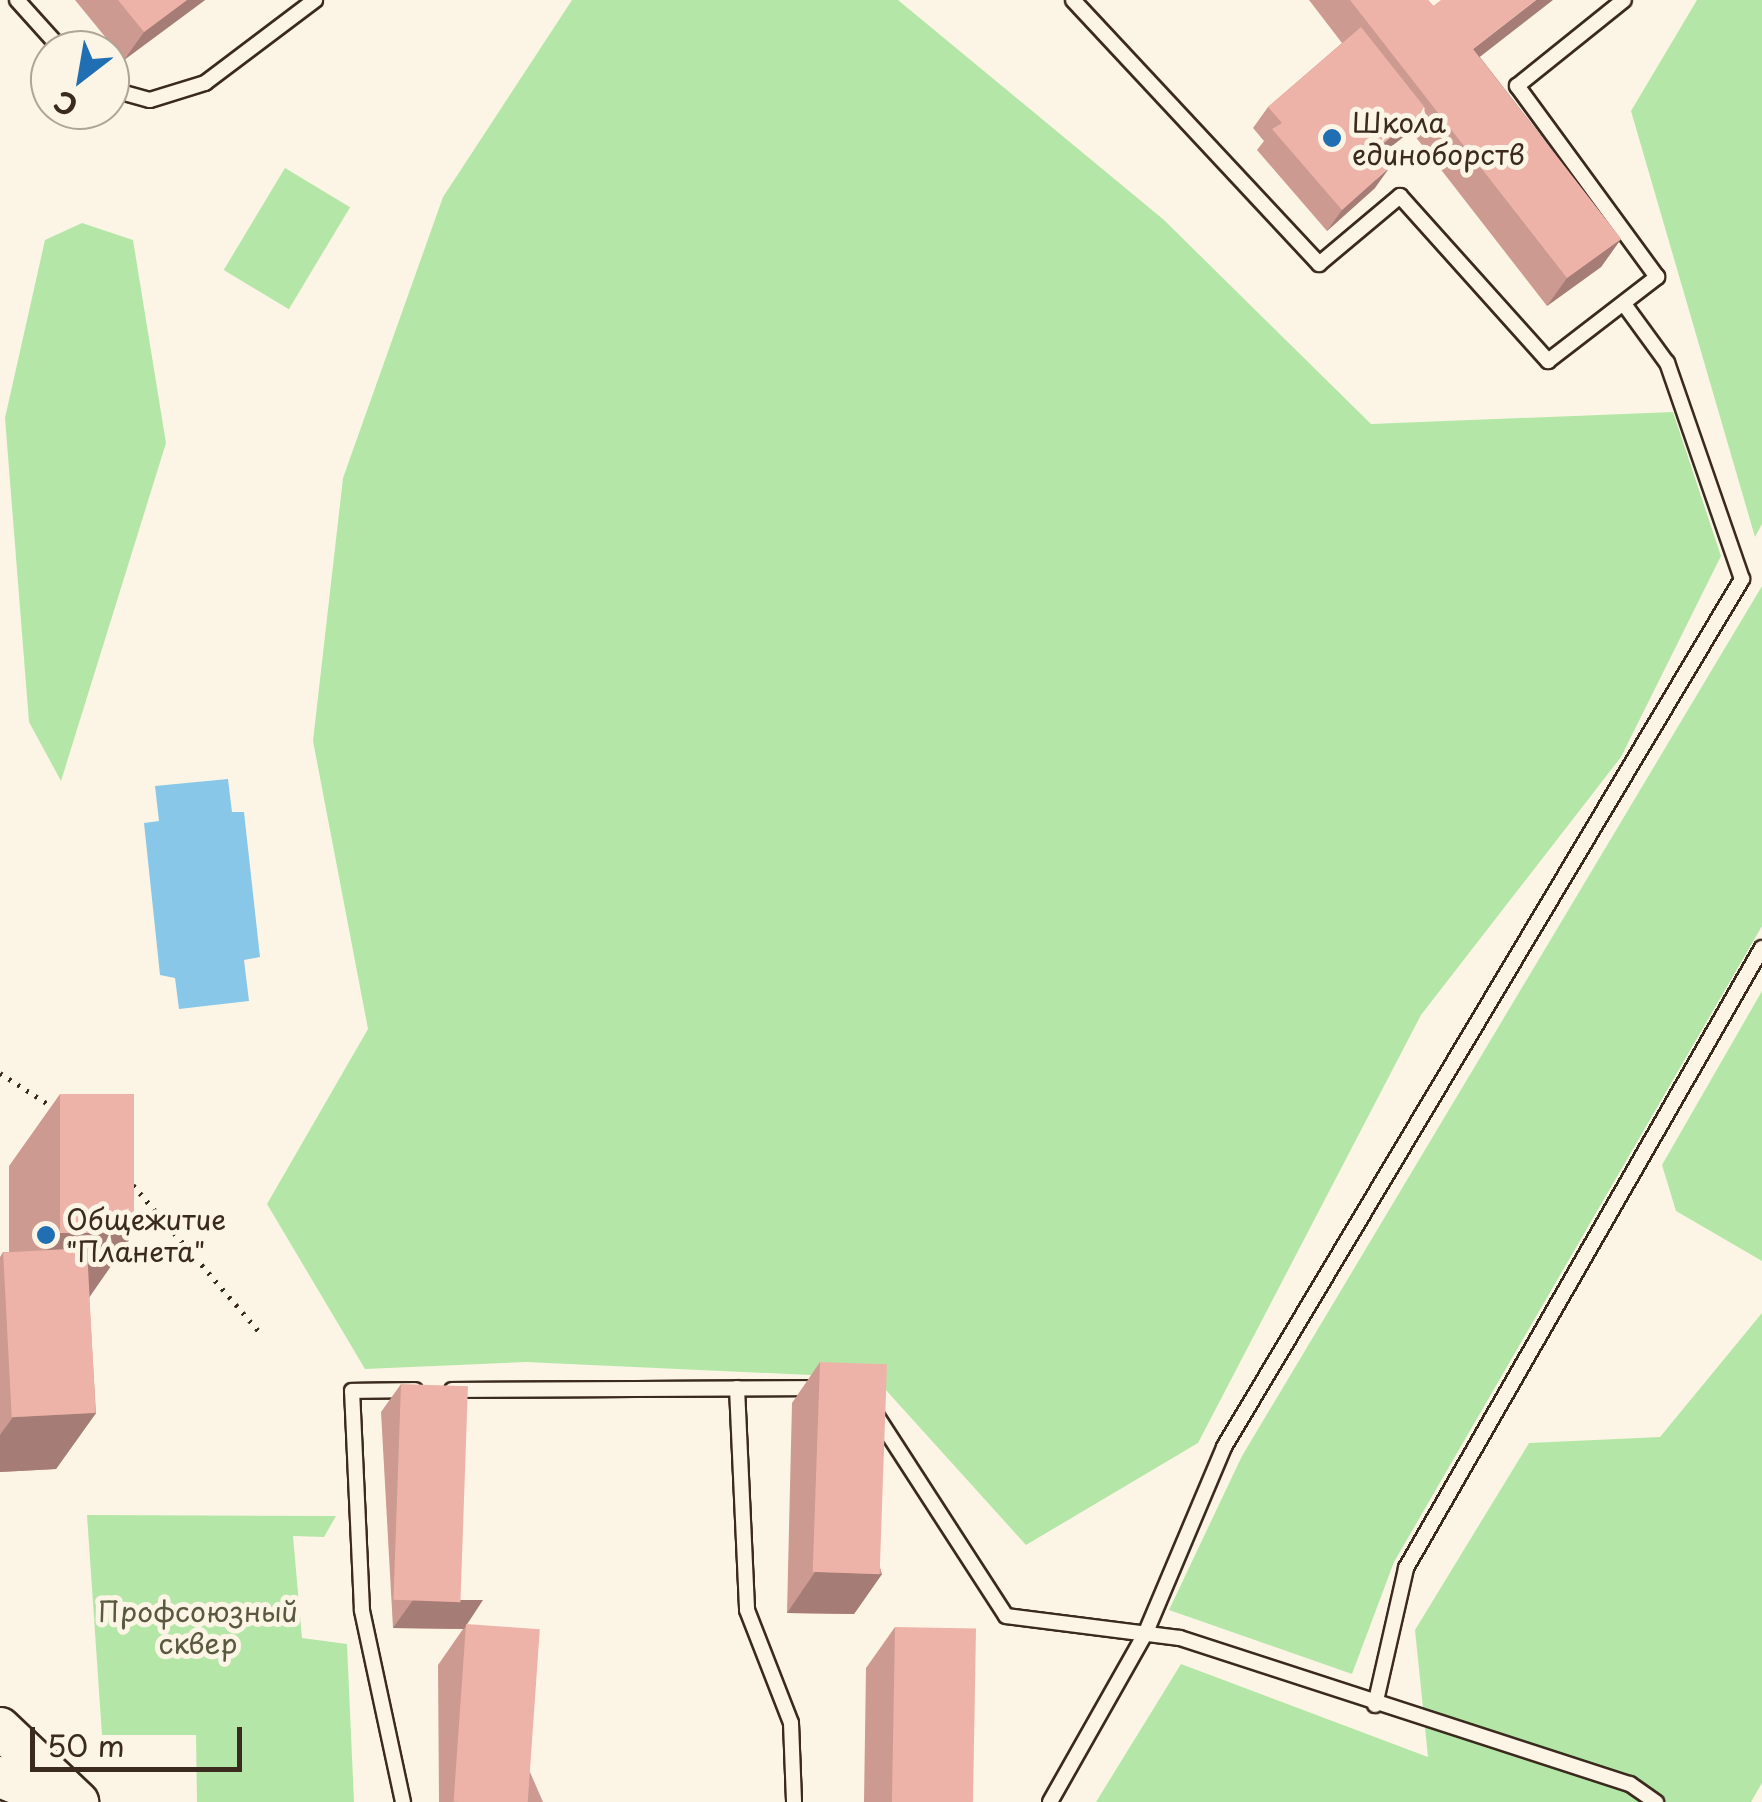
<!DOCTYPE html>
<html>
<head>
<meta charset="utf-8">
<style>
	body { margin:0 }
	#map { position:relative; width:1762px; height:1802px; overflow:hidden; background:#fcf5e5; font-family:"Playpen Sans",sans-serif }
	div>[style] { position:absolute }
	.green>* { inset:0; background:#b4e7a7; transform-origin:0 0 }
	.water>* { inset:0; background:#89c7e9 }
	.path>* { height:5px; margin-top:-2.5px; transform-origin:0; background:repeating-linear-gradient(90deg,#3b2a1e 0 2.5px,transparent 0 10.5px) }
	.roads { filter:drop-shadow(2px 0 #3b2a1e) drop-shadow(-2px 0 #3b2a1e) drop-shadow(0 2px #3b2a1e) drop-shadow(0 -2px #3b2a1e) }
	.lane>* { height:14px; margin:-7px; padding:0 7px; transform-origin:7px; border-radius:7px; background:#fcf5e5 }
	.secondary>* { height:40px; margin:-20px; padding:0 20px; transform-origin:20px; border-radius:20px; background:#fcf5e5 }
	.wall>* { inset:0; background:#cc9a90 }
	.shaded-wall>* { inset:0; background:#a67d76 }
	.building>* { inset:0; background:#edb3a8; transform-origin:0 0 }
	.dots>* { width:28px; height:28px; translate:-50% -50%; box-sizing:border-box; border:5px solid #fcf5e5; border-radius:50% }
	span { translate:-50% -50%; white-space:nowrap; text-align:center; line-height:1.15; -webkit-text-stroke:10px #fcf5e5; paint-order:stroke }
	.poi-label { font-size:28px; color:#3b2a1e }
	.left { translate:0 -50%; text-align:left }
	.park-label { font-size:28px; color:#595940 }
	.north { position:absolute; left:30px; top:30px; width:100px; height:100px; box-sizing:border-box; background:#fcf5e5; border:2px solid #afa495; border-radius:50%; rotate:211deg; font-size:28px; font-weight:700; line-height:40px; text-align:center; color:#3b2a1e }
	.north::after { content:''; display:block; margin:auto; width:35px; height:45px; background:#1f6fb2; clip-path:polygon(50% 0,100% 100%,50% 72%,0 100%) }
	.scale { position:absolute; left:30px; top:1727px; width:212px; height:45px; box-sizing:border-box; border:5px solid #3b2a1e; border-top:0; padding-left:12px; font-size:30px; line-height:35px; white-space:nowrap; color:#3b2a1e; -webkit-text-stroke:8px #fcf5e5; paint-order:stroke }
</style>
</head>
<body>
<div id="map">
	<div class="green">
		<i style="clip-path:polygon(572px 0,898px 0,1164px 220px,1371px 424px,1673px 412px,1721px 556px,1621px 757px,1421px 1015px,1198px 1443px,1026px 1545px,875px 1378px,526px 1362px,365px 1369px,267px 1204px,368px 1029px,313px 741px,343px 478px,443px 197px)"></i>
		<i style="clip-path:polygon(1697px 0,1762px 0,1762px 524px,1755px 537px,1631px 111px)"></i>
		<i style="left:285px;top:168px;width:76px;height:119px;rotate:31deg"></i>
		<i style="clip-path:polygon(82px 223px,133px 240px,166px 443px,61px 781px,29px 722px,5px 418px,45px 240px)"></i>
		<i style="clip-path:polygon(1762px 586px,1762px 926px,1394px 1562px,1352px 1674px,1169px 1610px,1242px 1456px)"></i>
		<i style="clip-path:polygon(1762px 991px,1762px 1261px,1676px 1211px,1662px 1165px)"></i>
		<i style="clip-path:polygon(1762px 1313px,1762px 1783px,1751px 1802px,1096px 1802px,1181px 1664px,1428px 1757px,1415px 1630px,1529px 1443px,1660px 1437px)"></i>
		<i style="clip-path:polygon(87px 1515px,336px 1516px,324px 1537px,293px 1536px,302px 1638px,347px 1644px,354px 1802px,197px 1802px,196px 1735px,102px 1735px)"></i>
	</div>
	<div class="water">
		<i style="clip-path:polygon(228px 779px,232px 812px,244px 812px,260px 957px,244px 960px,249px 1001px,179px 1009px,175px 978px,160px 975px,144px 823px,159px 821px,155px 786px)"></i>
	</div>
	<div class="path">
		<i style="left:0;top:1073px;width:64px;rotate:32.9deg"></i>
		<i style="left:133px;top:1185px;width:196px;rotate:49.3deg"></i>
	</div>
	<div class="roads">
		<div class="lane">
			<i style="left:17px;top:0;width:67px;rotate:48deg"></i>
			<i style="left:1073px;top:0;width:361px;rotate:47deg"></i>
			<i style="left:1319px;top:264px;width:106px;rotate:-40deg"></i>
			<i style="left:1400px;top:196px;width:222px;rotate:48.1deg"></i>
			<i style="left:1548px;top:361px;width:138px;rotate:-37.6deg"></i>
			<i style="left:1657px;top:277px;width:237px;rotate:-126.2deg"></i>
			<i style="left:1517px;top:86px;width:137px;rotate:-38.8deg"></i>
			<i style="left:110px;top:89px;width:41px;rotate:15.4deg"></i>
			<i style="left:150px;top:100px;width:58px;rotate:-17.2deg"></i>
			<i style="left:205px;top:83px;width:138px;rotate:-37deg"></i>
			<i style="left:737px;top:1388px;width:222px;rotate:87.4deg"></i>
			<i style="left:747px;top:1610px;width:121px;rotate:68.7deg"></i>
			<i style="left:791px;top:1723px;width:79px;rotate:87.8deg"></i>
			<i style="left:452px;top:1390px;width:368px;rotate:-0.3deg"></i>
			<i style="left:876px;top:1415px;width:239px;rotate:57.1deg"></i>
			<i style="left:1006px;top:1616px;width:175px;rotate:7.2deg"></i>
			<i style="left:1180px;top:1638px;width:473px;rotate:18deg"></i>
			<i style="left:1630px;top:1784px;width:32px;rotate:35deg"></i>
			<i style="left:1375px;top:1705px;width:140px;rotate:-77.2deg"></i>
			<i style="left:1406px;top:1568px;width:715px;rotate:-60.14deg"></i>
			<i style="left:403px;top:1802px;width:196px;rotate:-102.1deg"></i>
			<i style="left:362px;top:1610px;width:219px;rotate:-92.6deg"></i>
			<i style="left:352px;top:1391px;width:63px;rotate:-0.9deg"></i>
			<i style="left:1050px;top:1802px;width:195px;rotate:-60.5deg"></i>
			<i style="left:1146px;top:1632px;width:201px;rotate:-67.1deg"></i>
			<i style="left:1224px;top:1447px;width:1011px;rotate:-59.17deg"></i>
			<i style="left:1742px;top:579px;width:229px;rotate:-109.1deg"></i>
			<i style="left:1667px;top:363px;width:73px;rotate:-126.1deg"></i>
		</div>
		<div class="secondary">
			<i style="left:0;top:1728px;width:108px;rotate:43.5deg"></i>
			<i style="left:0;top:1777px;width:67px;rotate:22deg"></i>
		</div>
	</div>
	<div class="wall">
		<i style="clip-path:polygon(75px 0,205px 0,124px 60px)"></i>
		<i style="clip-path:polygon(1309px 0,1428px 0,1480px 57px,1621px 239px,1601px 267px,1547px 306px,1411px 131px,1380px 155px,1375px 188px,1327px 231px,1257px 150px,1264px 141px,1253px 128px,1268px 107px,1342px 43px)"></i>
		<i style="clip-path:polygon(60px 1094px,89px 1297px,96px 1413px,56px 1469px,0 1472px,0 1257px,3px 1252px,9px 1252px,9px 1166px)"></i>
		<i style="clip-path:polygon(820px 1362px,882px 1574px,854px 1614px,787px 1613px,792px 1403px)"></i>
		<i style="clip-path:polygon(401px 1384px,466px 1625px,543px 1802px,439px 1802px,438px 1665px,463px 1629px,393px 1628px,381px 1412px)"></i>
		<i style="clip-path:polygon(895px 1627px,971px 1802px,864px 1802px,866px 1668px)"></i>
	</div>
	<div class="shaded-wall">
		<i style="clip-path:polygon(187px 0,205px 0,124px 60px,144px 32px)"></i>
		<i style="clip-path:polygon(1536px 0,1553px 0,1454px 77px,1473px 49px)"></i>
		<i style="clip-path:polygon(1426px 109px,1411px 131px,1360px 171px,1375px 150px)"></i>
		<i style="clip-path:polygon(1390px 167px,1375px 188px,1327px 231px,1342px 210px)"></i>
		<i style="clip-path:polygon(1621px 239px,1601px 267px,1547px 306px,1567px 278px)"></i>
		<i style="clip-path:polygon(59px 1233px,134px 1233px,84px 1305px,9px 1305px)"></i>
		<i style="clip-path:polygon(96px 1413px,56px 1469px,0 1472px,0 1435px,13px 1417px)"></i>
		<i style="clip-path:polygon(815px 1572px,882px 1574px,854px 1614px,787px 1613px)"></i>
		<i style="clip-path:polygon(413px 1600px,483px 1600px,464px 1629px,393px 1628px)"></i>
	</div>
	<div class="building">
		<i style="clip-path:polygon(118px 0,187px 0,144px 32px)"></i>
		<i style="clip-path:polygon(1350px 0,1428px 0,1433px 6px,1441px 0,1536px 0,1473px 49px,1621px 239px,1567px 278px)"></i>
		<i style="clip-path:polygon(1361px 27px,1426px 109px,1375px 150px,1390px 167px,1342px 210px,1272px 129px,1282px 123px,1268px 107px)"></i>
		<i style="left:60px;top:1094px;width:74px;height:139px"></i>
		<i style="left:87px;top:1248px;width:165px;height:84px;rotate:87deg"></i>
		<i style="left:820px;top:1362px;width:67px;height:210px;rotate:2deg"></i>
		<i style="left:401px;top:1384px;width:67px;height:216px;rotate:2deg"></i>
		<i style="left:466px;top:1624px;width:74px;height:178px;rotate:4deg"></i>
		<i style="left:895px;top:1627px;width:81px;height:175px;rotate:1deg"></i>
	</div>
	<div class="dots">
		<i style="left:1332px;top:138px;background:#1f6fb2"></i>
		<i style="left:46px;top:1235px;background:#1f6fb2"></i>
	</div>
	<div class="poi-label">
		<span class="left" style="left:1352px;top:138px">Школа<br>единоборств</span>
		<span class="left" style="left:66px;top:1235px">Общежитие<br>"Планета"</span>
	</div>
	<div class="park-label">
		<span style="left:198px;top:1627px">Профсоюзный<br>сквер</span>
	</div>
	<div class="north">С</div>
	<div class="scale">50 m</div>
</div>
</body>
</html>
